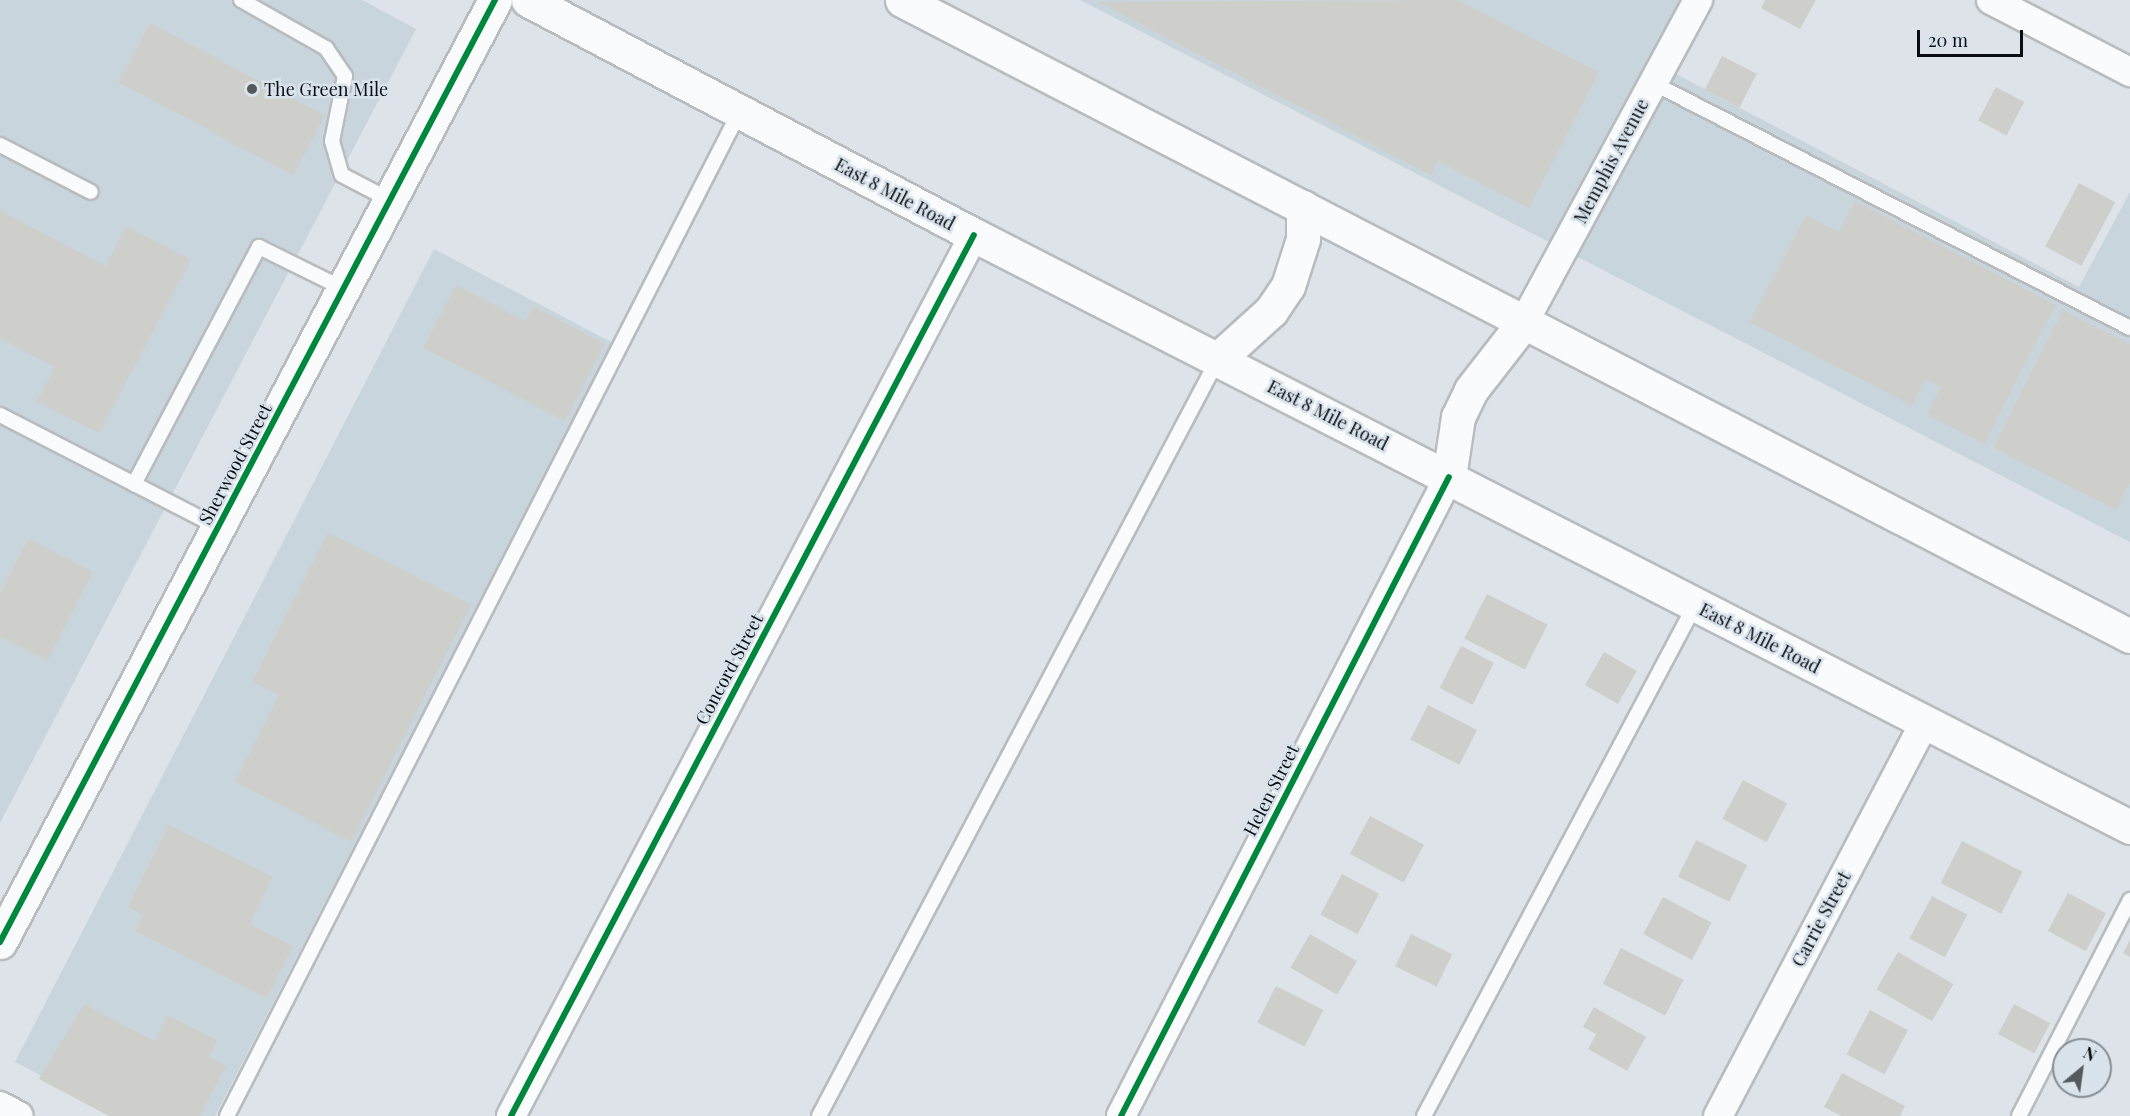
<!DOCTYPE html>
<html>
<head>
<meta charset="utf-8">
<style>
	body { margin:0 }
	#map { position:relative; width:2130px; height:1116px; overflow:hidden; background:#dde3e8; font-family:"Playfair Display",serif }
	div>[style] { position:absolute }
	.built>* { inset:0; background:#c9d5dd }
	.building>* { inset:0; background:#cecfcb; transform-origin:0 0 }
	.roads { filter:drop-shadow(2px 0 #b8bcbf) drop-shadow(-2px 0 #b8bcbf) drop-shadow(0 2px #b8bcbf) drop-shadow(0 -2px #b8bcbf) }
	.lane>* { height:14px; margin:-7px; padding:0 7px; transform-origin:7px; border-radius:7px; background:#fafbfc }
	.street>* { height:28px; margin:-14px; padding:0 14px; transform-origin:14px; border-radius:14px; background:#fafbfc }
	.secondary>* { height:33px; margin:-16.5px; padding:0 16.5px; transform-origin:16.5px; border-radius:16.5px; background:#fafbfc }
	.highway>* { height:33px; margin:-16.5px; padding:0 16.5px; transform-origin:16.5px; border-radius:16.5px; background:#fafbfc }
	.cycleway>* { height:6px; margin:-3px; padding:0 3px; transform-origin:3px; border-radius:3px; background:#00873e }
	.dots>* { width:16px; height:16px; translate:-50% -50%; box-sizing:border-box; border:3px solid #d9e3ec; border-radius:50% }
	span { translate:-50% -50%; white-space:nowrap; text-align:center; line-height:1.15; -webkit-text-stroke:5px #d9e3ec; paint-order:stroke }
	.poi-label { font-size:18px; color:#0a0e10 }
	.left { translate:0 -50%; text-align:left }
	.street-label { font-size:18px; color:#0a0e10 }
	.north { position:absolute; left:2052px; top:1038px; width:60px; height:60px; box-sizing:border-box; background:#d9e3ec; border:2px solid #868e94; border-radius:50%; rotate:29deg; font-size:16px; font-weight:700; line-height:24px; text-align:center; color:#0a0e10 }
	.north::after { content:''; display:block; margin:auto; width:21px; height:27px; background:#54595c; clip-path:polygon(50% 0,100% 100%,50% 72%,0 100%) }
	.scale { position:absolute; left:1917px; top:30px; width:106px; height:27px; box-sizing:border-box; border:3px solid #0a0e10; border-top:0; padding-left:8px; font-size:18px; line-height:21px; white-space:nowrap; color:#0a0e10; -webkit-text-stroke:4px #d9e3ec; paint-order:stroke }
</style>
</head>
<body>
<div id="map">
	<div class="built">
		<i style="clip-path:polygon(0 0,362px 0,416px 29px,0 823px)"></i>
		<i style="clip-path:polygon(1080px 0,1716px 0,1676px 74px,2079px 287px,2130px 192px,2130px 542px)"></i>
		<i style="clip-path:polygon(434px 249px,613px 343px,215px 1116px,119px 1116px,15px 1062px)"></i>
	</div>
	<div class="building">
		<i style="clip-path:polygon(1457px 0,1599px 72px,1529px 208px,1438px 161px,1431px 175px,1098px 2px)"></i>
		<i style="clip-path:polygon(1765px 0,1816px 0,1800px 29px,1761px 8px)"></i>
		<i style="left:150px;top:23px;width:198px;height:67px;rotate:28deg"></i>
		<i style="left:1722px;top:56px;width:39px;height:38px;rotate:27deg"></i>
		<i style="left:1996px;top:87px;width:32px;height:38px;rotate:28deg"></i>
		<i style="left:2079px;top:183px;width:41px;height:72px;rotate:28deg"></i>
		<i style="clip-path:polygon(1855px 201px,2056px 305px,1984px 444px,1927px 414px,1941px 387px,1926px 379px,1912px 406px,1750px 322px,1806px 215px,1839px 232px)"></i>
		<i style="clip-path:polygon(0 210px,105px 266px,127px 226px,191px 260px,99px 433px,37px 401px,55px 367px,0 338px)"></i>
		<i style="clip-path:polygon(456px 285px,525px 321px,533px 306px,605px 344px,565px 421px,423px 348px)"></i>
		<i style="clip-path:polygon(2063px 310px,2130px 344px,2130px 483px,2116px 510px,1993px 447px)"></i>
		<i style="clip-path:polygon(328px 533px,471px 605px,351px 842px,235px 782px,279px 695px,252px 682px)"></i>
		<i style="clip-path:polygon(28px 539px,93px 572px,47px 661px,0 637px,0 593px)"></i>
		<i style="left:1487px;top:594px;width:68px;height:50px;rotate:27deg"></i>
		<i style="left:1461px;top:646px;width:37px;height:47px;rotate:27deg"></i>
		<i style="left:1604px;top:652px;width:38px;height:38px;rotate:30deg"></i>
		<i style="left:1428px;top:705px;width:55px;height:39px;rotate:27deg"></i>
		<i style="left:1743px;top:780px;width:50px;height:44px;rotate:28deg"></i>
		<i style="left:1370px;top:816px;width:61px;height:43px;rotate:28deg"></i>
		<i style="clip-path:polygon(168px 825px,273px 877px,250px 924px,293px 946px,267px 998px,135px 931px,143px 915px,128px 907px)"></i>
		<i style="left:1696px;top:840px;width:57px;height:41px;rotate:26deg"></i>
		<i style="left:1962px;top:841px;width:68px;height:47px;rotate:27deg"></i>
		<i style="left:1342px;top:874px;width:42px;height:46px;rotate:28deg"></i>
		<i style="left:2068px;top:893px;width:43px;height:43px;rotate:28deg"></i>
		<i style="left:1932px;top:896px;width:40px;height:48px;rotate:28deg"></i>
		<i style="left:1663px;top:897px;width:55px;height:42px;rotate:28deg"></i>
		<i style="left:1310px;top:934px;width:54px;height:39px;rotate:30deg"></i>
		<i style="left:1411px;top:934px;width:46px;height:36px;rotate:26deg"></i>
		<i style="clip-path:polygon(2130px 940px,2130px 957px,2123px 953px)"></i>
		<i style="left:1621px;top:948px;width:70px;height:40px;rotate:27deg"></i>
		<i style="left:1898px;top:952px;width:64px;height:43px;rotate:30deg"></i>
		<i style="left:1276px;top:986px;width:53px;height:41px;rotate:27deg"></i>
		<i style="clip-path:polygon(84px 1004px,155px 1041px,168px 1015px,217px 1040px,209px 1057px,226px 1066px,200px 1116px,109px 1116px,39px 1079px)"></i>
		<i style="left:2014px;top:1004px;width:41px;height:34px;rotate:28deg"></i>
		<i style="clip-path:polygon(1594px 1007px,1646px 1037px,1627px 1071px,1588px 1049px,1596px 1034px,1583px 1027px)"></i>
		<i style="left:1870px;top:1010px;width:43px;height:50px;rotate:28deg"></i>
		<i style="clip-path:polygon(1842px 1073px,1905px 1106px,1900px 1116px,1841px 1116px,1824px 1107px)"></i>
	</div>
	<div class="roads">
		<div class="lane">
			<i style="left:241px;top:0;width:98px;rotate:29.5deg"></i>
			<i style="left:326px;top:48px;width:34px;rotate:56deg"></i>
			<i style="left:345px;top:76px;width:66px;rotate:101.3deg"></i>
			<i style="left:332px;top:141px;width:35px;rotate:74deg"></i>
			<i style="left:342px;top:175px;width:54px;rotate:27.5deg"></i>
			<i style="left:1653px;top:83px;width:536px;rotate:27.19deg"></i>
			<i style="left:0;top:145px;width:102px;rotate:27.3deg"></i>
			<i style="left:0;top:415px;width:245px;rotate:27.2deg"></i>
			<i style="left:134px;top:484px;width:268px;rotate:-62.2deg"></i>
			<i style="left:259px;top:247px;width:95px;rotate:26.3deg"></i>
			<i style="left:227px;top:1116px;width:1128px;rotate:-62.96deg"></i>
			<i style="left:819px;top:1116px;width:856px;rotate:-62.21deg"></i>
			<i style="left:1424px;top:1116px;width:578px;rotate:-62.06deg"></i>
			<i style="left:2019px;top:1116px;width:243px;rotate:-62.8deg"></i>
		</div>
		<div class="street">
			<i style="left:1991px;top:0;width:157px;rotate:27.4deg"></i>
			<i style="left:1524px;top:322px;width:366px;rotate:-61.6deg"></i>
			<i style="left:0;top:1106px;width:21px;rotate:28deg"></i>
			<i style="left:511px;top:1116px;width:995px;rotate:-62.28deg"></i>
			<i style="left:1121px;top:1116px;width:718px;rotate:-62.83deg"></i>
			<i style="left:1718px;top:1116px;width:444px;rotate:-62.3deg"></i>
		</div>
		<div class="secondary">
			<i style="left:0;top:942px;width:1064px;rotate:-62.28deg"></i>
		</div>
		<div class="highway">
			<i style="left:528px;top:0;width:504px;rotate:27.79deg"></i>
			<i style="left:974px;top:235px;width:1299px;rotate:27.12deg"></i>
			<i style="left:902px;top:0;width:1383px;rotate:27.38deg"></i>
			<i style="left:1218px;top:359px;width:72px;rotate:-42.2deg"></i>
			<i style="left:1271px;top:311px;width:30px;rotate:-56deg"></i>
			<i style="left:1288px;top:286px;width:49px;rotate:-72.3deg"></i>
			<i style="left:1303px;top:239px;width:32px;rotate:-90deg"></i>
			<i style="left:1449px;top:477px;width:61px;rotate:-81.5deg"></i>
			<i style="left:1458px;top:417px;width:30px;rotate:-64deg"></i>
			<i style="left:1471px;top:390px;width:86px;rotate:-52.1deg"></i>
		</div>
	</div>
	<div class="cycleway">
		<i style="left:0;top:942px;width:1064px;rotate:-62.28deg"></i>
		<i style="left:511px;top:1116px;width:995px;rotate:-62.28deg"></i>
		<i style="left:1121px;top:1116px;width:718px;rotate:-62.83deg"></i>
	</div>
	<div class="dots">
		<i style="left:252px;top:89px;background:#54595c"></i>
	</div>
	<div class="poi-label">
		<span class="left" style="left:264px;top:89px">The Green Mile</span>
	</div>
	<div class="street-label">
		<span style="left:1611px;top:161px;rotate:-62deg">Memphis Avenue</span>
		<span style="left:895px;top:194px;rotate:28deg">East 8 Mile Road</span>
		<span style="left:1328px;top:415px;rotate:27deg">East 8 Mile Road</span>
		<span style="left:235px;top:464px;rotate:-62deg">Sherwood Street</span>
		<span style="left:1760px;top:638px;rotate:27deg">East 8 Mile Road</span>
		<span style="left:729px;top:669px;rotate:-62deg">Concord Street</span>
		<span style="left:1271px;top:790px;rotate:-63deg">Helen Street</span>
		<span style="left:1821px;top:919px;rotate:-62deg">Carrie Street</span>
	</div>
	<div class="north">N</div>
	<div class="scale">20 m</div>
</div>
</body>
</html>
